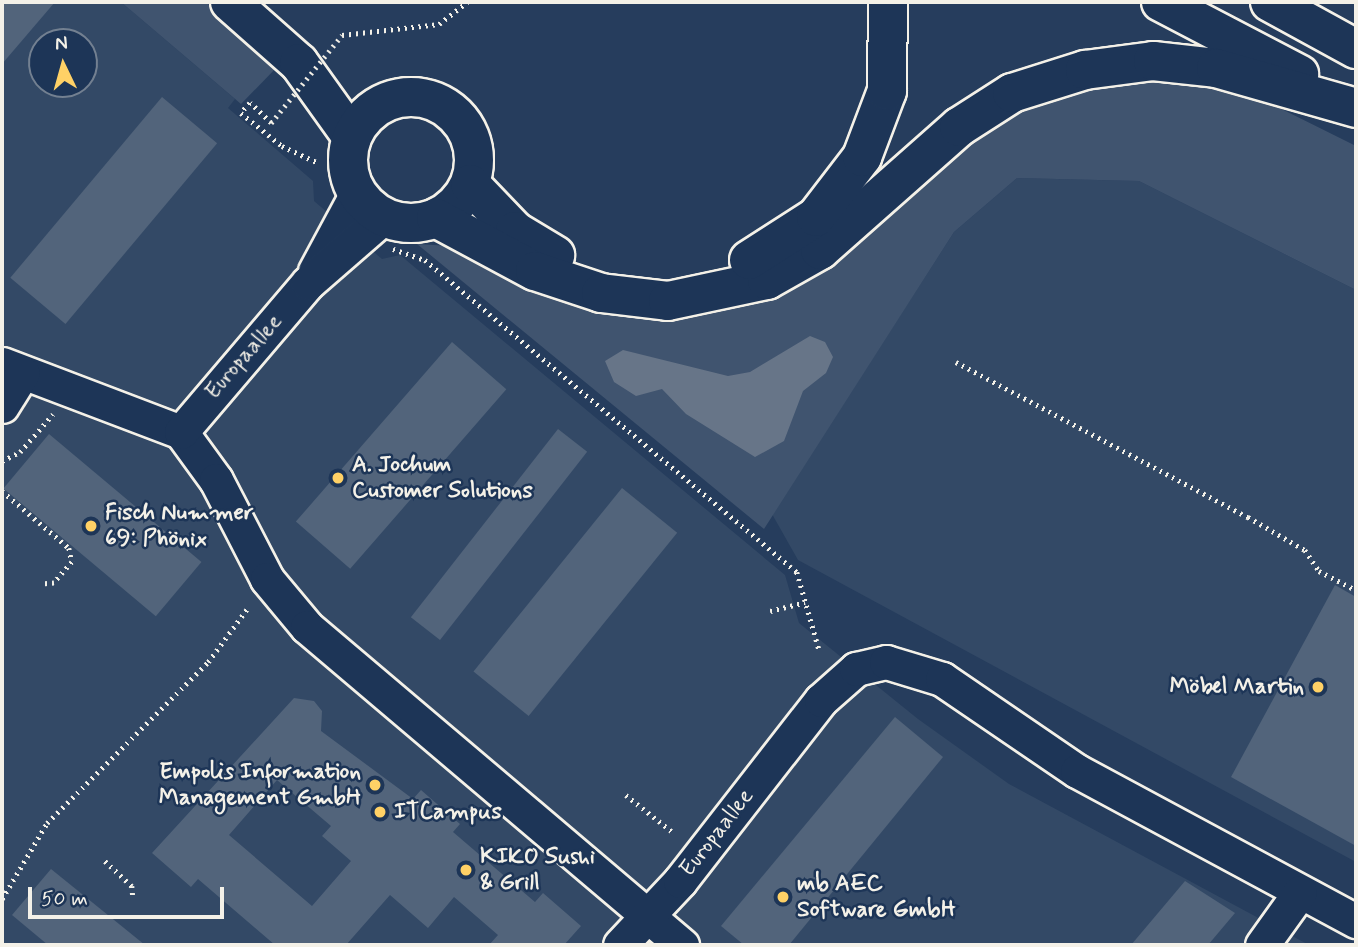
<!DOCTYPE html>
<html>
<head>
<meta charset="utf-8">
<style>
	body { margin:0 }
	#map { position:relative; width:1358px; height:947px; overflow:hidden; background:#263d5d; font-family:Mynerve,sans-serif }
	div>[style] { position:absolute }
	.built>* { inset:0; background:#334966 }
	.green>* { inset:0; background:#40546f }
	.water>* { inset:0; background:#677588 }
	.building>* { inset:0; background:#52647b; transform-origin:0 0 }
	.path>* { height:4.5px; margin-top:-2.25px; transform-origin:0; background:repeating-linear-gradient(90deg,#f4f1e8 0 2px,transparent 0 7px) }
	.roads { filter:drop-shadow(2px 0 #f4f1e8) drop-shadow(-2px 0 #f4f1e8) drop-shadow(0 2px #f4f1e8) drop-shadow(0 -2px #f4f1e8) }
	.minor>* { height:33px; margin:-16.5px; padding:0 16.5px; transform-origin:16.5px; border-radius:16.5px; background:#1d3557 }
	.major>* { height:38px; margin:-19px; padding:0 19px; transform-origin:19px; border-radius:19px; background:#1d3557 }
	.major>.ring { margin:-19px; padding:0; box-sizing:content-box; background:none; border:38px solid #1d3557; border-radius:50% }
	.highway>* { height:38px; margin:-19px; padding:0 19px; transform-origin:19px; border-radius:19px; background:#1d3557 }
	.path-bridge>* { height:4.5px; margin-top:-2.25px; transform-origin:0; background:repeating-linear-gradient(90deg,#f4f1e8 0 2px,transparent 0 7px) }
	.dots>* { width:19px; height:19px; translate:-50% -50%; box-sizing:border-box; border:4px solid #1d3557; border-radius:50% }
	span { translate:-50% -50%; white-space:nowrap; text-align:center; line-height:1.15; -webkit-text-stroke:5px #1d3557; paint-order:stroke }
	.street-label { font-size:23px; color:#f4f1e8 }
	.poi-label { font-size:23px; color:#f4f1e8; font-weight:700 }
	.left { translate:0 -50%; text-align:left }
	.right { translate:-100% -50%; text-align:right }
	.frame { position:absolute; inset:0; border:4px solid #f4f1e8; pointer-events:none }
	.north { position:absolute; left:28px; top:28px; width:70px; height:70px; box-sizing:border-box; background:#1d3557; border:2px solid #738091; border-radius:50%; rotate:355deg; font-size:19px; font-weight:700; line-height:28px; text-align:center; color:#f4f1e8 }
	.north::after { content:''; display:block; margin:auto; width:24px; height:32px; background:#ffd166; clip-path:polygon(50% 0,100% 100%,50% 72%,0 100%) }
	.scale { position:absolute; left:28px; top:887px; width:196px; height:32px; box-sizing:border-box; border:4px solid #f4f1e8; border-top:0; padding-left:9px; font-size:21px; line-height:24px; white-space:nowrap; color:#f4f1e8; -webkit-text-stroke:5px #1d3557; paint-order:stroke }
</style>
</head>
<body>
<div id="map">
	<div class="built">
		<i style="clip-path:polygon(evenodd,2px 2px,121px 2px,235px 99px,228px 108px,313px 181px,314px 201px,382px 259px,400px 255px,785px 575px,799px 623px,918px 719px,1009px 784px,1309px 945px,2px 945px,2px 2px,42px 42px,84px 42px,84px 84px,42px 84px,42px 42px)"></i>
		<i style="clip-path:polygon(1017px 178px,1139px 181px,1356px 290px,1356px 862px,798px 560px,772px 514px,954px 232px)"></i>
	</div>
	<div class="green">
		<i style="clip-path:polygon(121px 2px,206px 2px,277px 67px,241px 104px)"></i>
		<i style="clip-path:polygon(1162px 73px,1233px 85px,1356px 146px,1356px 290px,1139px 181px,1017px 178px,954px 232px,764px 529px,417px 244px,467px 247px,586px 303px,843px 252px,1007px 116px,1073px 89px)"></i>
	</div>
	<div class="water">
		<i style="clip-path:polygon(810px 336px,825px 342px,833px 357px,826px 373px,803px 391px,784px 441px,755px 457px,686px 414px,662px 389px,636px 396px,614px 382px,605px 361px,623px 350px,728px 376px,750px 372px)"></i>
	</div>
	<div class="building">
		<i style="clip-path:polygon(2px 2px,55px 2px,2px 64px)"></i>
		<i style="left:162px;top:97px;width:72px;height:236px;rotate:40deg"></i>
		<i style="left:452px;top:342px;width:72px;height:238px;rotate:41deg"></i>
		<i style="left:558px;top:429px;width:37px;height:239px;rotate:38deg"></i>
		<i style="left:49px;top:434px;width:199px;height:71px;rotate:40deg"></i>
		<i style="left:622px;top:488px;width:71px;height:236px;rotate:39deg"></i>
		<i style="clip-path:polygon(1335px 585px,1356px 597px,1356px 846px,1231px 777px)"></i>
		<i style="clip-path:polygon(evenodd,294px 698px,314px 701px,322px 711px,321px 731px,413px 799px,421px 790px,460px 824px,453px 832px,535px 902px,543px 893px,581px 926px,564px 945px,489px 945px,498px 935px,454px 897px,428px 928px,390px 895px,346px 945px,275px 945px,198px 879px,191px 887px,152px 853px,294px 698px,277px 780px,331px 826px,322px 836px,351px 861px,312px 906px,229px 835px,277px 780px)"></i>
		<i style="clip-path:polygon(895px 717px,943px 757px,789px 945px,744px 945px,721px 926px)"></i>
		<i style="clip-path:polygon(51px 869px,145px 945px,48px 945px,12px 915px)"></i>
		<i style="clip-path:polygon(1185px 881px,1235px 913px,1208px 945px,1131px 945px)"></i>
	</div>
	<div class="path">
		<i style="left:342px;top:35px;width:98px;rotate:-6.5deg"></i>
		<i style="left:439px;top:24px;width:36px;rotate:-38deg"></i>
		<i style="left:271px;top:123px;width:29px;rotate:-136deg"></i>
		<i style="left:250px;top:103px;width:13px;rotate:132deg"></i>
		<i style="left:241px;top:113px;width:53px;rotate:38.8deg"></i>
		<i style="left:282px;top:146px;width:40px;rotate:25deg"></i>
		<i style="left:393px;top:249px;width:34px;rotate:19deg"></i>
		<i style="left:425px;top:260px;width:486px;rotate:40deg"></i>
		<i style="left:797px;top:572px;width:80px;rotate:74.1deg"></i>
		<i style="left:956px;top:362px;width:331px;rotate:28deg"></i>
		<i style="left:1248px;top:517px;width:66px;rotate:30.1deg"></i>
		<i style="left:1305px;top:550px;width:25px;rotate:56deg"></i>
		<i style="left:1319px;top:571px;width:42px;rotate:27.2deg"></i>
		<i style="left:2px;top:461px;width:20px;rotate:-27deg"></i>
		<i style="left:20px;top:452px;width:50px;rotate:-49deg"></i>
		<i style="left:2px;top:491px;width:88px;rotate:40.4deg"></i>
		<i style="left:69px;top:548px;width:14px;rotate:78deg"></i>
		<i style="left:72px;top:562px;width:28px;rotate:131deg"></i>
		<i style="left:54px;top:583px;width:12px;rotate:175deg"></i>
		<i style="left:770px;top:611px;width:36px;rotate:-14deg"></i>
		<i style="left:626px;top:795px;width:61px;rotate:38.4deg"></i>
		<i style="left:105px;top:861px;width:37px;rotate:43deg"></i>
		<i style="left:132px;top:886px;width:12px;rotate:85deg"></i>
		<i style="left:2px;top:899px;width:88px;rotate:-59.4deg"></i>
		<i style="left:47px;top:823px;width:228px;rotate:-45deg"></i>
		<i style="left:208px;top:662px;width:66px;rotate:-53.7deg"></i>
	</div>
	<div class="roads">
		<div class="minor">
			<i style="left:315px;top:271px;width:89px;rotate:-61.7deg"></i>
			<i style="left:2px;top:364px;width:191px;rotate:20.8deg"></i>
			<i style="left:181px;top:432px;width:59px;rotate:53.9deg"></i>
			<i style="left:216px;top:480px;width:111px;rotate:62.7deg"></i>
			<i style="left:267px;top:579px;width:62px;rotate:50.2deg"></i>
			<i style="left:307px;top:627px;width:492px;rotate:40.3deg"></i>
			<i style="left:2px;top:406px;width:39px;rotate:-58deg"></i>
			<i style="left:181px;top:432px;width:196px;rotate:-49.6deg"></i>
			<i style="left:308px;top:283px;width:101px;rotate:-41deg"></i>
			<i style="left:620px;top:945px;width:88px;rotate:-46.8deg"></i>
			<i style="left:680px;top:881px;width:229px;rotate:-52.1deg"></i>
			<i style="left:821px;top:700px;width:47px;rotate:-41.5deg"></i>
			<i style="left:856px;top:669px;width:31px;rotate:-13deg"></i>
			<i style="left:886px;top:662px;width:59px;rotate:16.9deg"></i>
			<i style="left:942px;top:679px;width:163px;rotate:34.3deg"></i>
			<i style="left:1077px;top:771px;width:317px;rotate:28.3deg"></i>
			<i style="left:1262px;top:945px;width:65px;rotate:-54.4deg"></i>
		</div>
		<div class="major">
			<i style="left:230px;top:2px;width:92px;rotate:41.5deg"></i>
			<i style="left:299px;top:63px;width:91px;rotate:54.4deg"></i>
			<i class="ring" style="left:348px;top:97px;width:88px;height:88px"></i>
		</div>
		<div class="highway">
			<i style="left:1161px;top:2px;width:156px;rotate:27.6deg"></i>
			<i style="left:1270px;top:2px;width:98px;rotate:28.7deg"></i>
			<i style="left:470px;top:184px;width:65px;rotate:46.2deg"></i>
			<i style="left:515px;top:231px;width:47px;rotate:31deg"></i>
			<i style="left:436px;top:218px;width:112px;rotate:28.2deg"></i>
			<i style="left:535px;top:271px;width:70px;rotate:18.4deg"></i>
			<i style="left:601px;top:293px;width:67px;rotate:6.8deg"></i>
			<i style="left:668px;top:301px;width:101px;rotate:-12deg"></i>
			<i style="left:767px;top:280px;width:61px;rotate:-29.5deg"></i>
			<i style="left:820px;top:250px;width:186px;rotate:-41.5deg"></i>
			<i style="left:959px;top:127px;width:63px;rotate:-32.7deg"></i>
			<i style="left:1012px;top:93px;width:77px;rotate:-17.5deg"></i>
			<i style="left:1085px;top:70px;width:69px;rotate:-7.5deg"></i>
			<i style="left:1153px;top:61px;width:63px;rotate:6.3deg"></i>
			<i style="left:1216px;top:68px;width:146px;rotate:15.9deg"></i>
			<i style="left:749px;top:260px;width:80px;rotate:-32.7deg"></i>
			<i style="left:816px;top:217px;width:76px;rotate:-52.5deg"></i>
			<i style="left:862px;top:157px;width:71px;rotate:-69.3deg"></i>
			<i style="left:887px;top:91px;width:89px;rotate:-89.4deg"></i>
		</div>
	</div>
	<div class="path-bridge">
		<i style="left:271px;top:123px;width:113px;rotate:-51.1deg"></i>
	</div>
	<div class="dots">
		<i style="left:338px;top:478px;background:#ffd166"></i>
		<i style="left:91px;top:526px;background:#ffd166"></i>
		<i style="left:1318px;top:687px;background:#ffd166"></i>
		<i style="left:375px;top:785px;background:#ffd166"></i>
		<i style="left:380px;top:812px;background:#ffd166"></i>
		<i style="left:466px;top:870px;background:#ffd166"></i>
		<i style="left:783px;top:897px;background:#ffd166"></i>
	</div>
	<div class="street-label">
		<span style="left:244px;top:357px;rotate:-49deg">Europaallee</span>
		<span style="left:717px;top:833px;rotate:-52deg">Europaallee</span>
	</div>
	<div class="poi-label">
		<span class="left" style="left:352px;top:478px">A. Jochum<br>Customer Solutions</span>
		<span class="left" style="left:105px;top:526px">Fisch Nummer<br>69: Phönix</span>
		<span class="right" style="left:1304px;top:687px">Möbel Martin</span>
		<span class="right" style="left:361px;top:785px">Empolis Information<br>Management GmbH</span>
		<span class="left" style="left:394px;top:812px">ITCampus</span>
		<span class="left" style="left:480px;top:870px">KIKO Sushi<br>&amp; Grill</span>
		<span class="left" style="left:797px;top:897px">mb AEC<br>Software GmbH</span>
	</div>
	<div class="frame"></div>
	<div class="north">N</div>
	<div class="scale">50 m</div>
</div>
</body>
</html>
